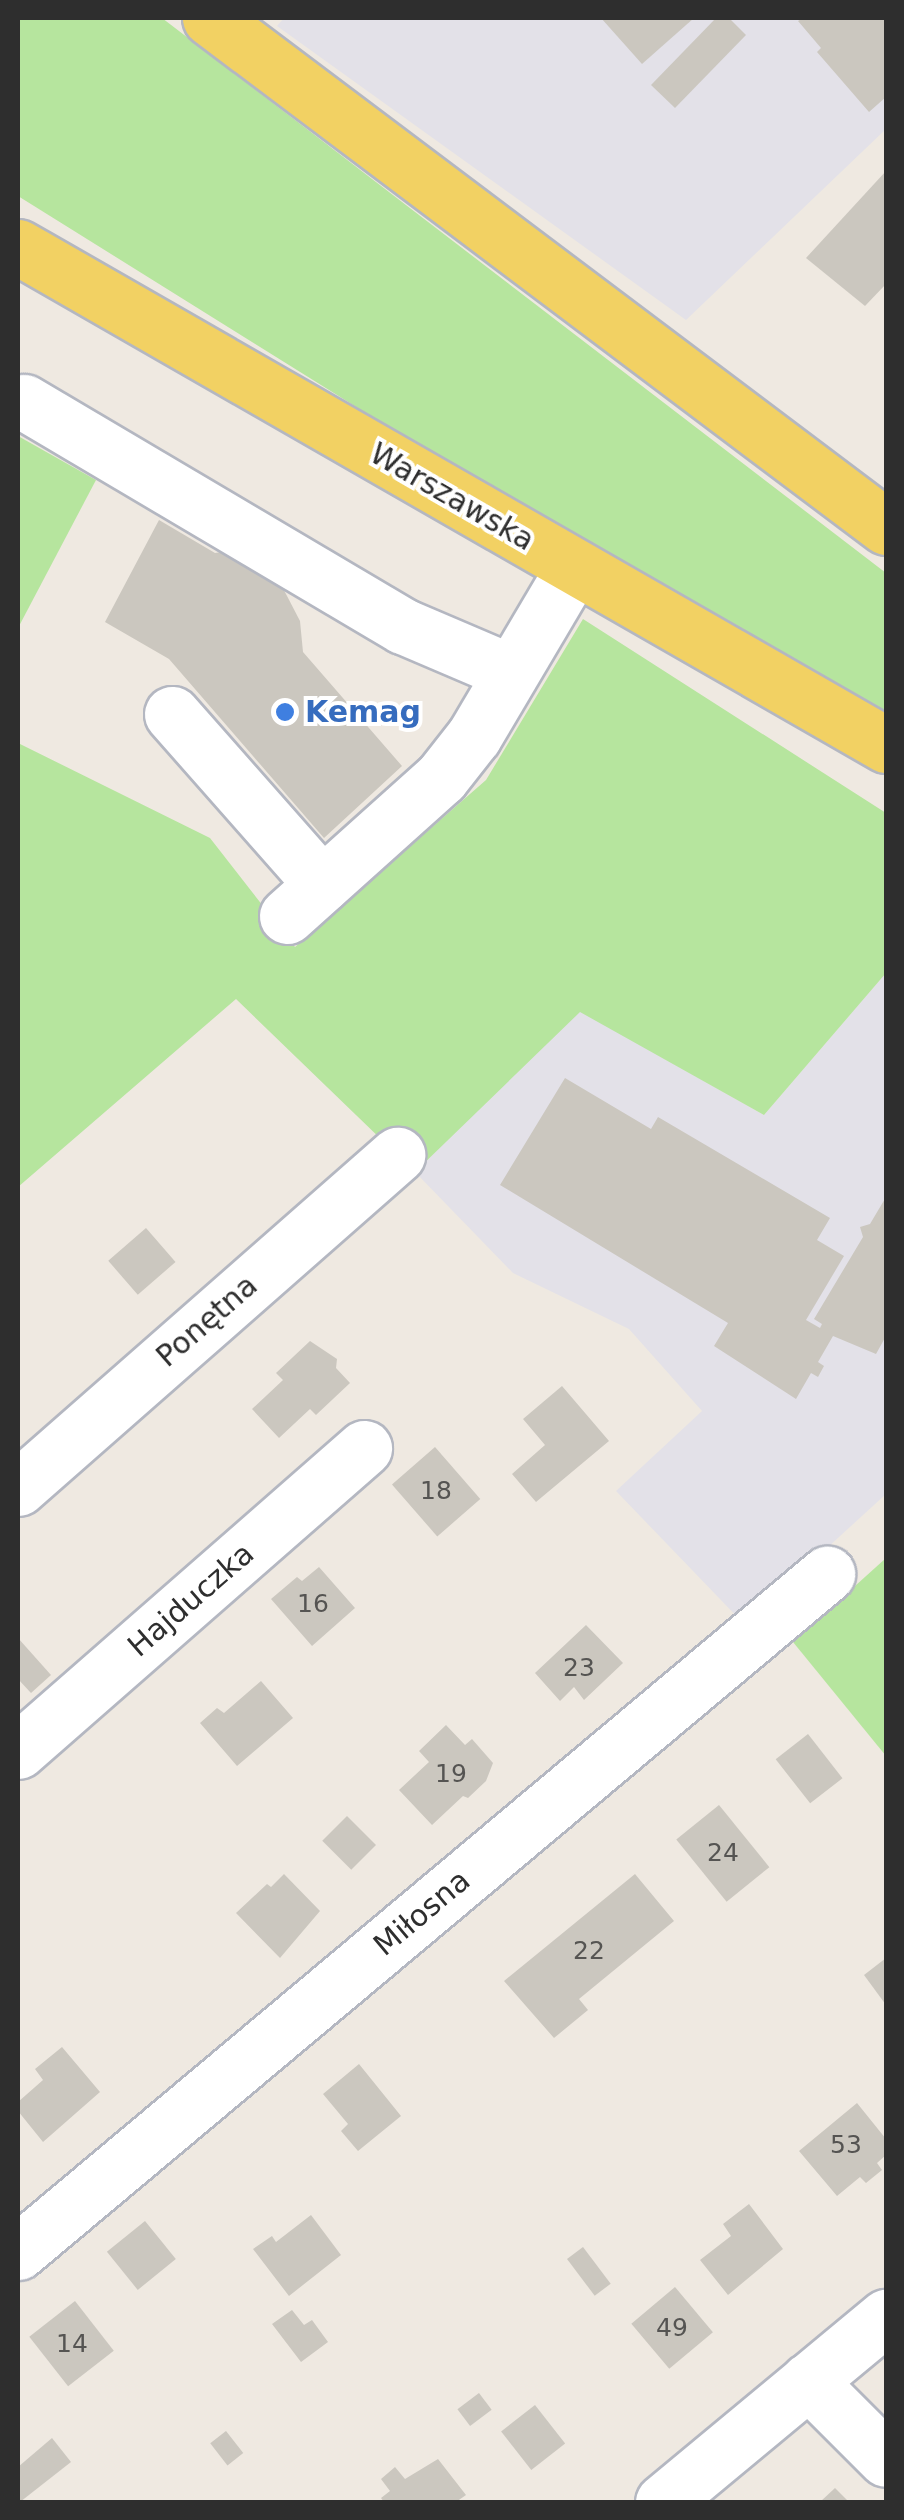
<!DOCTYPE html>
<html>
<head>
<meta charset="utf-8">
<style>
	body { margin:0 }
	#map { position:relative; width:904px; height:2520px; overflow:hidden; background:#efe9e1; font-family:"DejaVu Sans",sans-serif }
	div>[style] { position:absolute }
	.industrial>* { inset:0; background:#e3e1e8 }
	.green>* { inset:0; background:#b6e59e }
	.building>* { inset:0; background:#cbc7bf; transform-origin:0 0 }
	.roads { filter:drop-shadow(2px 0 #b4b7c1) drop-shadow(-2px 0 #b4b7c1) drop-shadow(0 2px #b4b7c1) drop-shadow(0 -2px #b4b7c1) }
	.minor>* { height:55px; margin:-27.5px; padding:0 27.5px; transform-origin:27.5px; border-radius:27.5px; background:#fff }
	.major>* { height:55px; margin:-27.5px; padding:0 27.5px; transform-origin:27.5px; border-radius:27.5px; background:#f2d163 }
	.dots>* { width:28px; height:28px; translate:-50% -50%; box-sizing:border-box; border:5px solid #fff; border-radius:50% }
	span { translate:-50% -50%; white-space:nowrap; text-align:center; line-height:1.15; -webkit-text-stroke:8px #fff; paint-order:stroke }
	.number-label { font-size:25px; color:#555452 }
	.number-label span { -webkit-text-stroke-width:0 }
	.street-label { font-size:30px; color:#2e2e2e }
	.shop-label { font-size:30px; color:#366cbe; font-weight:700 }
	.left { translate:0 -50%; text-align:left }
	.frame { position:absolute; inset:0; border:20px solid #2e2e2e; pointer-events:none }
</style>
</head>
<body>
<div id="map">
	<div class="industrial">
		<i style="clip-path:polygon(284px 18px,886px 18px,886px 129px,686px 320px,277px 26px)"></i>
		<i style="clip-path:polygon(886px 973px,886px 1494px,744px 1624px,616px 1491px,702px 1411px,629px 1329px,513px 1273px,415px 1172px,580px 1011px,764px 1115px)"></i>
	</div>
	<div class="green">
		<i style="clip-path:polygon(18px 18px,162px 18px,886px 573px,886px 719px,793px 666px,746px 631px,390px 428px,18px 196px)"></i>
		<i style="clip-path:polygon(18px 436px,96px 480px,18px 628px)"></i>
		<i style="clip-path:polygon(583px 619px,886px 813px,886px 973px,764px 1115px,580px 1012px,415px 1172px,236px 999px,18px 1187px,18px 743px,210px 838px,295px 947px,486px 780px)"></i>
		<i style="clip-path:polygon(886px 1558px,886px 1756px,793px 1642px)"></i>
	</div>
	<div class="building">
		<i style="clip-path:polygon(601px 18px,694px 18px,642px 64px)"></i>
		<i style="clip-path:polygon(716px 18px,729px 18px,746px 35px,675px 108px,651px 85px)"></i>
		<i style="clip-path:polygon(803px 18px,886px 18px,886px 97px,869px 112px,817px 52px,821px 48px,798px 21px)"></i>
		<i style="clip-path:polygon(886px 171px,886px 284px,865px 306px,806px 258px)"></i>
		<i style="clip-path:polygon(159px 520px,215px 553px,229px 551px,273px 569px,300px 621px,303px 652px,402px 766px,324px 838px,169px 659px,105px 622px)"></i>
		<i style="clip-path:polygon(565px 1078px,651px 1129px,658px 1117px,830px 1218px,817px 1240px,844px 1256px,806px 1320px,820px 1328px,822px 1324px,814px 1319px,863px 1237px,860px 1227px,870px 1224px,886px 1197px,886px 1336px,876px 1354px,833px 1336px,818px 1362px,824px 1366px,818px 1377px,811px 1373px,796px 1399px,714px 1346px,728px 1323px,500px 1185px)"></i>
		<i style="left:146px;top:1228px;width:45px;height:50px;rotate:49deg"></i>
		<i style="clip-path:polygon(310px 1341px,337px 1359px,336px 1368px,350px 1383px,316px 1415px,310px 1409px,279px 1438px,252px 1409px,283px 1380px,276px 1373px)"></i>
		<i style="clip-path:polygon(562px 1386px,609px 1441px,536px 1502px,512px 1474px,545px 1445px,523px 1419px)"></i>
		<i style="left:435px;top:1447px;width:69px;height:57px;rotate:49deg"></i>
		<i style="clip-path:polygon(319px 1567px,355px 1608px,312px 1646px,271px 1599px,297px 1577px,302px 1581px)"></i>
		<i style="clip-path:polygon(586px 1625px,623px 1663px,584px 1700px,574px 1687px,560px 1701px,535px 1673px)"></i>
		<i style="clip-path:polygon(18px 1638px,51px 1675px,31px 1693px,18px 1679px)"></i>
		<i style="clip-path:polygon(261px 1681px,293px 1718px,237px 1766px,200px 1723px,217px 1708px,224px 1713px)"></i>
		<i style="clip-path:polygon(446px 1725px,465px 1745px,472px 1739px,493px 1763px,486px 1781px,468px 1798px,463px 1796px,432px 1825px,399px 1790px,429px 1762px,419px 1751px)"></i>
		<i style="left:808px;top:1734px;width:56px;height:41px;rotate:52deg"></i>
		<i style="left:719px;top:1805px;width:80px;height:55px;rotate:51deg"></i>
		<i style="left:347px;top:1816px;width:41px;height:35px;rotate:45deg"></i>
		<i style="clip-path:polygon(284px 1874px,320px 1911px,280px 1958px,236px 1913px,267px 1884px,271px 1887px)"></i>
		<i style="clip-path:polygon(635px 1874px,674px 1921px,579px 1999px,588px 2010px,554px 2038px,504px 1981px)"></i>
		<i style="clip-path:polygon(886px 1958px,886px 2005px,864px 1975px)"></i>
		<i style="clip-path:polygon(62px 2047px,100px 2092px,43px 2142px,18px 2111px,18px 2102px,43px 2080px,35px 2069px)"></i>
		<i style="clip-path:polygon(359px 2064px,401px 2116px,358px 2151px,341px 2131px,348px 2124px,323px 2094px)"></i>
		<i style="clip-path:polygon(857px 2103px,886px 2139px,886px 2155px,877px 2163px,882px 2170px,866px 2183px,860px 2177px,837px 2196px,799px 2151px)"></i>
		<i style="clip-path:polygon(749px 2204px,783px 2249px,728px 2295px,700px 2260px,731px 2236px,723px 2224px)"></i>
		<i style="clip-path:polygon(311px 2215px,341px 2255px,289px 2296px,253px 2249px,272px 2236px,276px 2242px)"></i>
		<i style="left:145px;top:2221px;width:49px;height:49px;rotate:51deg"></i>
		<i style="left:583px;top:2247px;width:46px;height:20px;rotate:53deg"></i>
		<i style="left:675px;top:2287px;width:59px;height:57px;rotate:50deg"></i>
		<i style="left:75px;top:2301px;width:63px;height:58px;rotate:52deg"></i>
		<i style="clip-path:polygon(292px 2310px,304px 2325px,312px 2320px,328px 2342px,301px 2362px,272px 2324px)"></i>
		<i style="left:479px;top:2393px;width:21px;height:27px;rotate:53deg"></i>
		<i style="left:535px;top:2405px;width:49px;height:43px;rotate:52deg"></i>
		<i style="left:226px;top:2431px;width:28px;height:20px;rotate:52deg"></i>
		<i style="clip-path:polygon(52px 2438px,71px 2462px,20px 2502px,18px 2467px)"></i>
		<i style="clip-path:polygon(438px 2459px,466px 2495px,456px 2502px,384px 2502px,381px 2498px,390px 2491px,381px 2479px,395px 2467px,405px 2479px)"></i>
		<i style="clip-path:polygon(835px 2488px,849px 2502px,820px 2502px)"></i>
	</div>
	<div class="roads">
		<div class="minor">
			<i style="left:24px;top:402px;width:440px;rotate:30.6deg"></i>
			<i style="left:403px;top:626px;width:117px;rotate:23.1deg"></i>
			<i style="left:172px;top:714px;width:227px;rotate:48.6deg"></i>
			<i style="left:287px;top:916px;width:207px;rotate:-41.9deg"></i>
			<i style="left:441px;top:778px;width:53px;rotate:-51.8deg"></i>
			<i style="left:474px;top:736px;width:196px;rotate:-59.4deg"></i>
			<i style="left:18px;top:1488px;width:505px;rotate:-41.3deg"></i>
			<i style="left:18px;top:1751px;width:460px;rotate:-41.2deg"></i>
			<i style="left:18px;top:2252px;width:1056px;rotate:-39.97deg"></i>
			<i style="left:808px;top:2381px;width:110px;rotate:45deg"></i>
			<i style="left:663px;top:2502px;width:290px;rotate:-39.7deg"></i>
		</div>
		<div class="major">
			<i style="left:210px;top:18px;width:846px;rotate:36.98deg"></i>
			<i style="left:18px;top:247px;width:1001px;rotate:29.84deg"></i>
		</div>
	</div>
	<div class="dots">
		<i style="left:285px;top:712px;background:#3f7fe0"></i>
	</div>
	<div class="number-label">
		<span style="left:436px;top:1491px">18</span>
		<span style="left:313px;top:1604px">16</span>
		<span style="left:579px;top:1668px">23</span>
		<span style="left:451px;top:1774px">19</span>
		<span style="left:723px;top:1853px">24</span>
		<span style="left:589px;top:1951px">22</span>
		<span style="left:846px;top:2145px">53</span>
		<span style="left:672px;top:2328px">49</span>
		<span style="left:72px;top:2344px">14</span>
	</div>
	<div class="street-label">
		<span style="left:452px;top:497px;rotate:30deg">Warszawska</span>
		<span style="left:207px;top:1321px;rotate:-41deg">Ponętna</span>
		<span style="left:191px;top:1600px;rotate:-41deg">Hajduczka</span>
		<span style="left:422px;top:1913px;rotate:-40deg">Miłosna</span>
	</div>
	<div class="shop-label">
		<span class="left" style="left:305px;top:712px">Kemag</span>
	</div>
	<div class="frame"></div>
</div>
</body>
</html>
